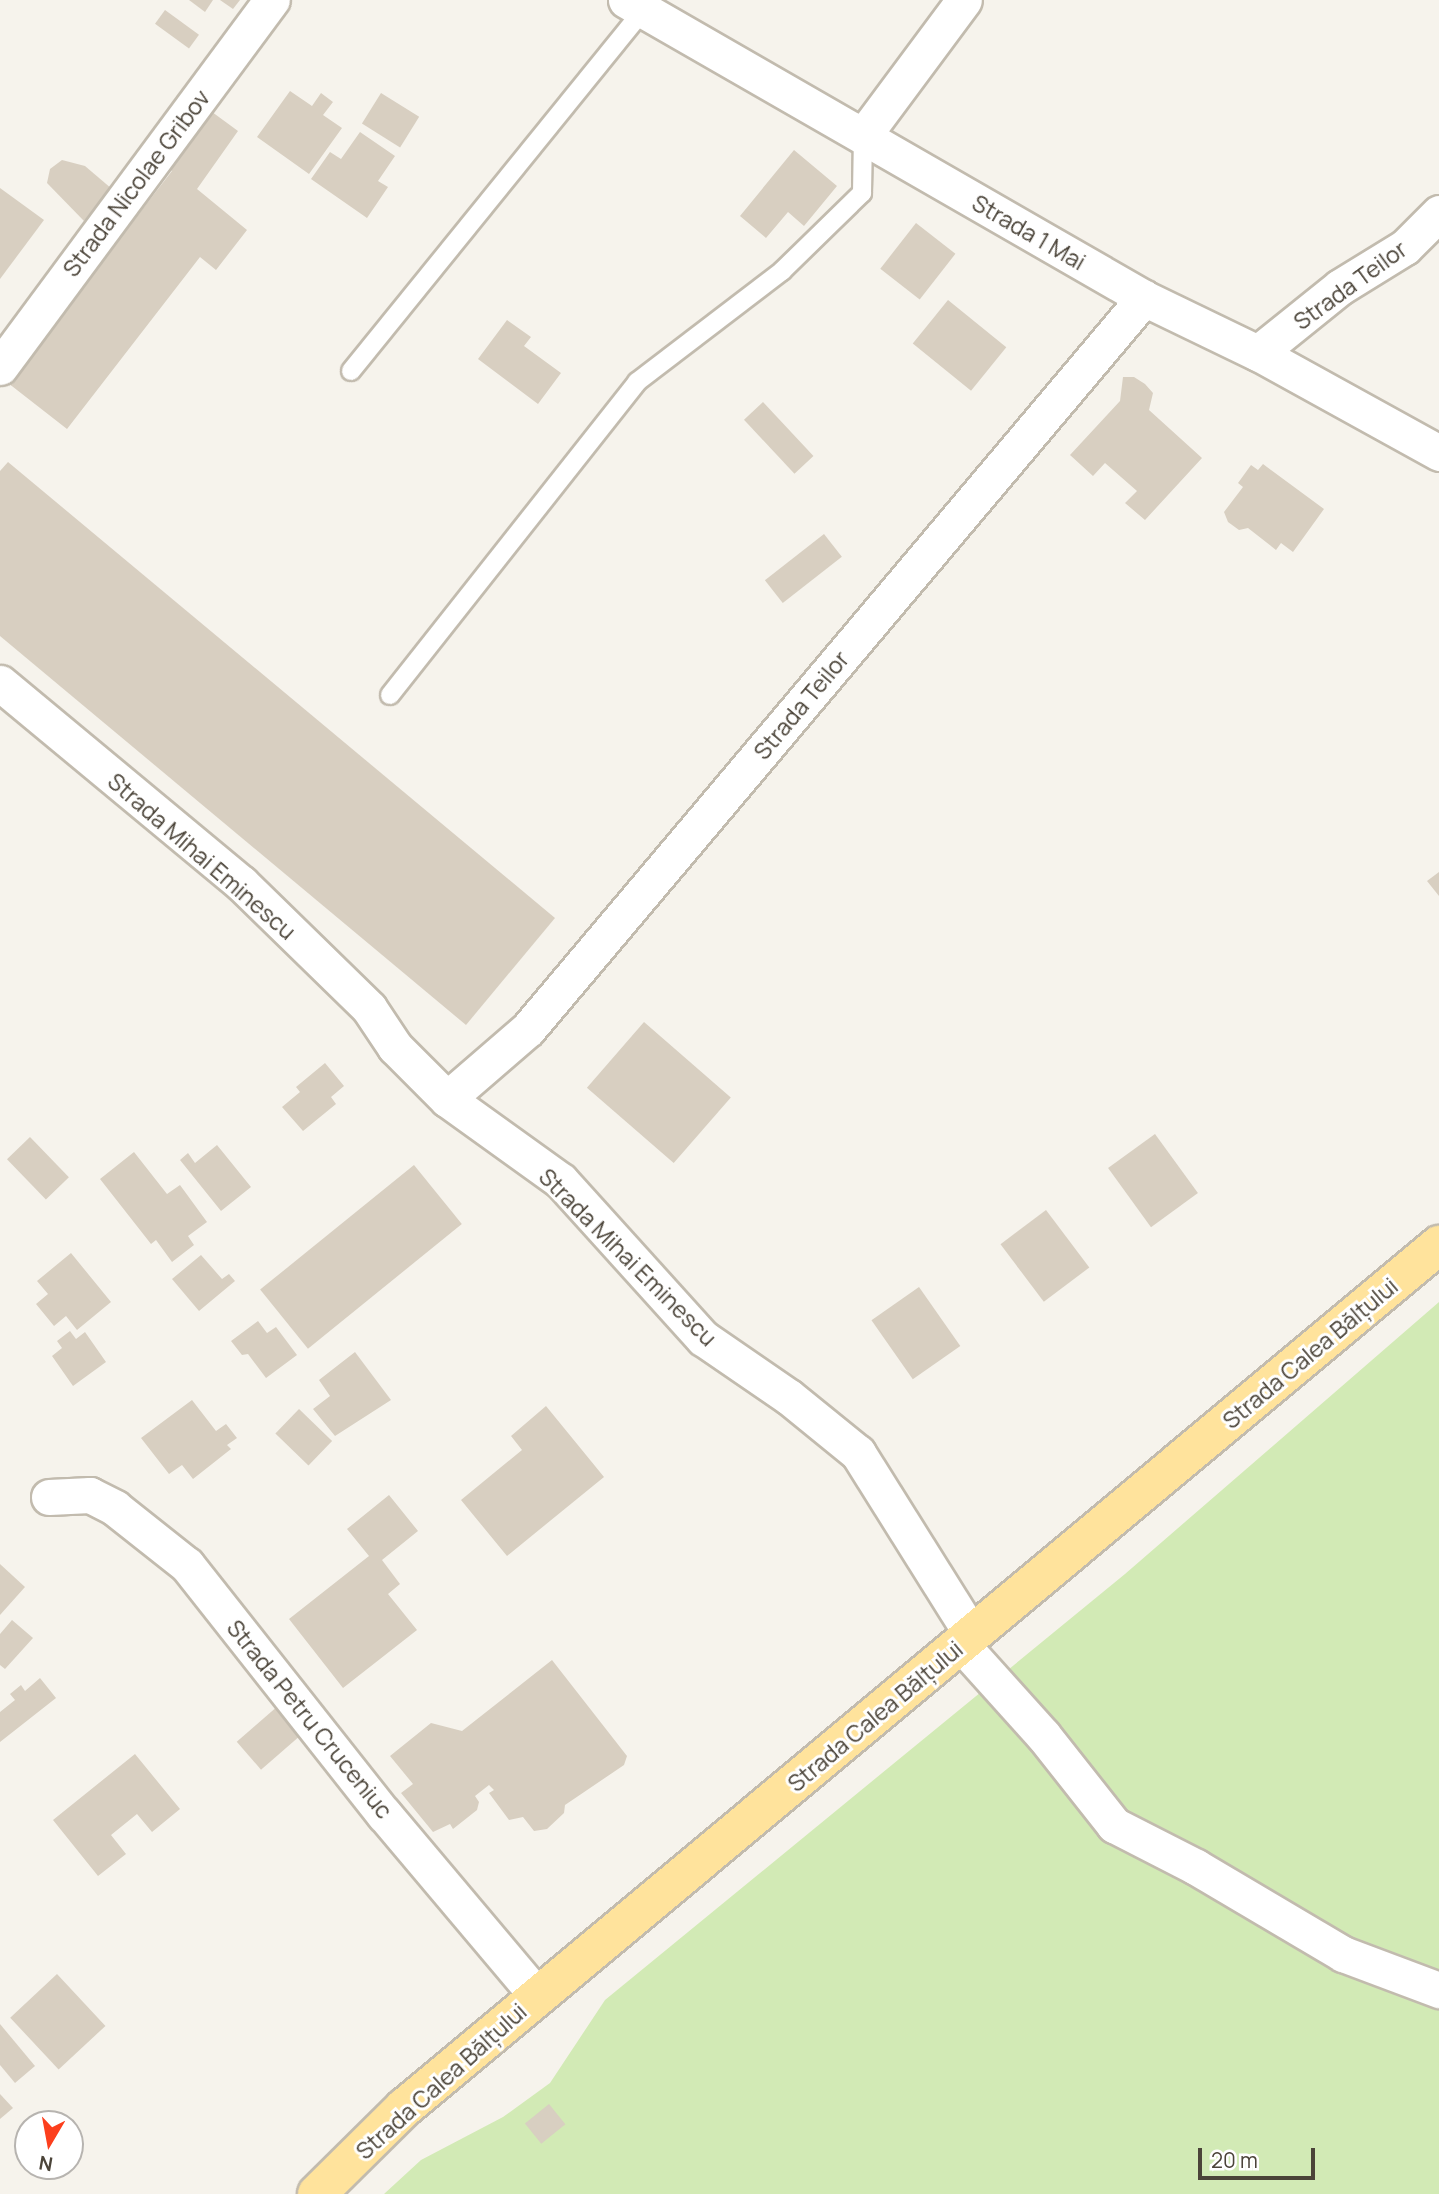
<!DOCTYPE html>
<html>
<head>
<meta charset="utf-8">
<style>
	body { margin:0 }
	#map { position:relative; width:1439px; height:2194px; overflow:hidden; background:#f6f3ec; font-family:Manrope,sans-serif }
	div>[style] { position:absolute }
	.green>* { inset:0; background:#d2eab5 }
	.building>* { inset:0; background:#d8cfc1; transform-origin:0 0 }
	.roads { filter:drop-shadow(2px 0 #c2bbae) drop-shadow(-2px 0 #c2bbae) drop-shadow(0 2px #c2bbae) drop-shadow(0 -2px #c2bbae) }
	.service>* { height:18px; margin:-9px; padding:0 9px; transform-origin:9px; border-radius:9px; background:#fff }
	.minor>* { height:35px; margin:-17.5px; padding:0 17.5px; transform-origin:17.5px; border-radius:17.5px; background:#fff }
	.primary>* { height:38px; margin:-19px; padding:0 19px; transform-origin:19px; border-radius:19px; background:#ffe39c }
	span { translate:-50% -50%; white-space:nowrap; text-align:center; line-height:1.15; -webkit-text-stroke:6px #fff; paint-order:stroke }
	.street-label { font-size:23px; color:#4b4439 }
	.north { position:absolute; left:14px; top:2110px; width:70px; height:70px; box-sizing:border-box; background:#fff; border:2px solid #b7b4b0; border-radius:50%; rotate:190deg; font-size:19px; font-weight:700; line-height:28px; text-align:center; color:#4b4439 }
	.north::after { content:''; display:block; margin:auto; width:24px; height:32px; background:#fc3f1d; clip-path:polygon(50% 0,100% 100%,50% 72%,0 100%) }
	.scale { position:absolute; left:1198px; top:2148px; width:117px; height:32px; box-sizing:border-box; border:4px solid #4b4439; border-top:0; padding-left:9px; font-size:21px; line-height:24px; white-space:nowrap; color:#4b4439; -webkit-text-stroke:5px #fff; paint-order:stroke }
</style>
</head>
<body>
<div id="map">
	<div class="green">
		<i style="clip-path:polygon(1439px 1302px,1439px 2194px,384px 2194px,421px 2160px,503px 2117px,550px 2083px,605px 2000px,1125px 1574px)"></i>
	</div>
	<div class="building">
		<i style="clip-path:polygon(189px 0,213px 0,205px 12px)"></i>
		<i style="clip-path:polygon(220px 0,240px 0,233px 9px)"></i>
		<i style="left:165px;top:10px;width:42px;height:17px;rotate:36deg"></i>
		<i style="clip-path:polygon(290px 91px,312px 106px,321px 93px,333px 102px,323px 115px,342px 128px,309px 174px,257px 137px)"></i>
		<i style="left:381px;top:93px;width:45px;height:36px;rotate:32deg"></i>
		<i style="clip-path:polygon(208px 109px,238px 131px,197px 189px,247px 230px,216px 270px,200px 257px,67px 429px,8px 383px,172px 171px,167px 167px)"></i>
		<i style="clip-path:polygon(360px 132px,395px 156px,378px 181px,388px 187px,367px 218px,311px 179px,330px 152px,341px 159px)"></i>
		<i style="clip-path:polygon(794px 150px,837px 186px,804px 226px,788px 212px,766px 238px,740px 216px)"></i>
		<i style="clip-path:polygon(62px 160px,85px 166px,112px 189px,84px 221px,47px 183px,50px 169px)"></i>
		<i style="clip-path:polygon(0 188px,44px 220px,0 279px)"></i>
		<i style="left:916px;top:223px;width:50px;height:58px;rotate:38deg"></i>
		<i style="left:948px;top:300px;width:75px;height:56px;rotate:39deg"></i>
		<i style="clip-path:polygon(507px 320px,531px 337px,524px 346px,561px 373px,538px 404px,478px 359px)"></i>
		<i style="clip-path:polygon(1123px 377px,1134px 377px,1145px 384px,1153px 393px,1149px 410px,1202px 458px,1145px 520px,1125px 503px,1137px 491px,1105px 463px,1093px 476px,1070px 455px,1120px 401px)"></i>
		<i style="left:763px;top:402px;width:74px;height:26px;rotate:47deg"></i>
		<i style="clip-path:polygon(8px 462px,555px 918px,466px 1025px,0 636px,0 471px)"></i>
		<i style="clip-path:polygon(1263px 464px,1324px 509px,1293px 552px,1281px 543px,1276px 550px,1248px 528px,1239px 530px,1228px 522px,1224px 512px,1243px 487px,1238px 483px,1251px 465px,1258px 470px)"></i>
		<i style="left:824px;top:534px;width:29px;height:75px;rotate:52deg"></i>
		<i style="clip-path:polygon(1439px 872px,1439px 896px,1427px 881px)"></i>
		<i style="left:644px;top:1022px;width:115px;height:87px;rotate:41deg"></i>
		<i style="clip-path:polygon(325px 1063px,344px 1086px,331px 1097px,336px 1104px,303px 1131px,282px 1107px,300px 1092px,296px 1087px)"></i>
		<i style="left:1155px;top:1134px;width:73px;height:58px;rotate:54deg"></i>
		<i style="left:30px;top:1137px;width:56px;height:32px;rotate:46deg"></i>
		<i style="clip-path:polygon(217px 1145px,251px 1187px,221px 1211px,180px 1160px,188px 1153px,195px 1163px)"></i>
		<i style="clip-path:polygon(134px 1152px,167px 1194px,180px 1185px,207px 1222px,188px 1236px,194px 1245px,172px 1262px,156px 1240px,151px 1244px,100px 1179px)"></i>
		<i style="left:414px;top:1165px;width:76px;height:198px;rotate:51deg"></i>
		<i style="left:1046px;top:1210px;width:72px;height:57px;rotate:53deg"></i>
		<i style="clip-path:polygon(71px 1253px,111px 1302px,77px 1330px,66px 1316px,54px 1326px,36px 1304px,48px 1294px,37px 1281px)"></i>
		<i style="clip-path:polygon(201px 1255px,222px 1279px,229px 1274px,235px 1281px,199px 1311px,172px 1279px)"></i>
		<i style="left:919px;top:1287px;width:72px;height:58px;rotate:55deg"></i>
		<i style="clip-path:polygon(258px 1321px,267px 1333px,276px 1327px,297px 1355px,266px 1378px,248px 1354px,242px 1355px,231px 1341px)"></i>
		<i style="clip-path:polygon(70px 1331px,76px 1339px,85px 1332px,106px 1362px,73px 1386px,52px 1356px,62px 1348px,57px 1341px)"></i>
		<i style="clip-path:polygon(355px 1352px,391px 1400px,335px 1436px,313px 1409px,330px 1396px,319px 1380px)"></i>
		<i style="clip-path:polygon(192px 1400px,216px 1431px,226px 1424px,237px 1438px,227px 1445px,231px 1449px,193px 1479px,182px 1465px,169px 1474px,141px 1438px)"></i>
		<i style="clip-path:polygon(546px 1406px,604px 1477px,507px 1556px,461px 1500px,522px 1450px,511px 1436px)"></i>
		<i style="left:299px;top:1409px;width:46px;height:34px;rotate:44deg"></i>
		<i style="clip-path:polygon(389px 1495px,418px 1531px,382px 1560px,400px 1584px,388px 1594px,417px 1630px,343px 1688px,289px 1619px,369px 1556px,347px 1529px)"></i>
		<i style="clip-path:polygon(0 1564px,25px 1587px,0 1615px)"></i>
		<i style="clip-path:polygon(12px 1620px,33px 1638px,5px 1669px,0 1665px,0 1634px)"></i>
		<i style="clip-path:polygon(552px 1660px,627px 1756px,624px 1765px,565px 1805px,564px 1813px,547px 1829px,534px 1831px,523px 1817px,509px 1820px,489px 1793px,494px 1790px,489px 1785px,475px 1796px,479px 1802px,477px 1810px,453px 1829px,450px 1824px,433px 1832px,401px 1793px,413px 1784px,390px 1756px,431px 1723px,462px 1731px)"></i>
		<i style="clip-path:polygon(40px 1678px,56px 1698px,0 1742px,0 1712px,15px 1700px,10px 1694px,21px 1685px,25px 1691px)"></i>
		<i style="left:279px;top:1705px;width:37px;height:56px;rotate:49deg"></i>
		<i style="clip-path:polygon(135px 1754px,180px 1809px,152px 1832px,137px 1814px,111px 1835px,126px 1854px,98px 1876px,53px 1820px)"></i>
		<i style="left:57px;top:1974px;width:71px;height:64px;rotate:47deg"></i>
		<i style="clip-path:polygon(0 2024px,35px 2066px,15px 2083px,0 2065px)"></i>
		<i style="clip-path:polygon(0 2094px,13px 2108px,0 2119px)"></i>
		<i style="left:549px;top:2104px;width:26px;height:31px;rotate:51deg"></i>
	</div>
	<div class="roads">
		<div class="service">
			<i style="left:351px;top:371px;width:464px;rotate:-51deg"></i>
			<i style="left:390px;top:695px;width:399px;rotate:-51.7deg"></i>
			<i style="left:637px;top:382px;width:183px;rotate:-37.4deg"></i>
			<i style="left:782px;top:271px;width:112px;rotate:-44.3deg"></i>
			<i style="left:862px;top:193px;width:57px;rotate:-89deg"></i>
		</div>
		<div class="minor">
			<i style="left:626px;top:0;width:598px;rotate:29.91deg"></i>
			<i style="left:1144px;top:298px;width:127px;rotate:25.8deg"></i>
			<i style="left:1258px;top:353px;width:207px;rotate:28.9deg"></i>
			<i style="left:863px;top:136px;width:169px;rotate:-53.4deg"></i>
			<i style="left:1258px;top:353px;width:105px;rotate:-38.8deg"></i>
			<i style="left:1340px;top:287px;width:76px;rotate:-31.6deg"></i>
			<i style="left:1405px;top:247px;width:48px;rotate:-45deg"></i>
			<i style="left:0;top:367px;width:457px;rotate:-53.5deg"></i>
			<i style="left:0;top:683px;width:313px;rotate:39.7deg"></i>
			<i style="left:241px;top:883px;width:179px;rotate:44.3deg"></i>
			<i style="left:369px;top:1008px;width:47px;rotate:56.3deg"></i>
			<i style="left:395px;top:1047px;width:74px;rotate:45deg"></i>
			<i style="left:447px;top:1099px;width:140px;rotate:35.7deg"></i>
			<i style="left:561px;top:1181px;width:212px;rotate:47.9deg"></i>
			<i style="left:703px;top:1338px;width:104px;rotate:34.5deg"></i>
			<i style="left:789px;top:1397px;width:89px;rotate:39.1deg"></i>
			<i style="left:858px;top:1453px;width:215px;rotate:57.9deg"></i>
			<i style="left:447px;top:1099px;width:107px;rotate:-40.8deg"></i>
			<i style="left:528px;top:1029px;width:956px;rotate:-49.88deg"></i>
			<i style="left:49px;top:1497px;width:41px;rotate:-2.8deg"></i>
			<i style="left:90px;top:1495px;width:28px;rotate:27deg"></i>
			<i style="left:115px;top:1508px;width:92px;rotate:38.4deg"></i>
			<i style="left:187px;top:1565px;width:318px;rotate:51.7deg"></i>
			<i style="left:384px;top:1814px;width:238px;rotate:49.9deg"></i>
			<i style="left:961px;top:1644px;width:122px;rotate:48deg"></i>
			<i style="left:1043px;top:1735px;width:115px;rotate:51.7deg"></i>
			<i style="left:1114px;top:1825px;width:92px;rotate:27.1deg"></i>
			<i style="left:1196px;top:1867px;width:171px;rotate:30.6deg"></i>
			<i style="left:1343px;top:1954px;width:103px;rotate:20.6deg"></i>
		</div>
		<div class="primary">
			<i style="left:317px;top:2194px;width:122px;rotate:-44.7deg"></i>
			<i style="left:404px;top:2108px;width:1348px;rotate:-39.82deg"></i>
		</div>
	</div>
	<div class="street-label">
		<span style="left:136px;top:183px;rotate:-53deg">Strada Nicolae Gribov</span>
		<span style="left:1029px;top:232px;rotate:30deg">Strada 1 Mai</span>
		<span style="left:1350px;top:285px;rotate:-36deg">Strada Teilor</span>
		<span style="left:801px;top:705px;rotate:-50deg">Strada Teilor</span>
		<span style="left:202px;top:856px;rotate:41deg">Strada Mihai Eminescu</span>
		<span style="left:628px;top:1257px;rotate:45deg">Strada Mihai Eminescu</span>
		<span style="left:1310px;top:1353px;rotate:-40deg">Strada Calea Bălțului</span>
		<span style="left:875px;top:1716px;rotate:-40deg">Strada Calea Bălțului</span>
		<span style="left:310px;top:1719px;rotate:51deg">Strada Petru Cruceniuc</span>
		<span style="left:441px;top:2081px;rotate:-42deg">Strada Calea Bălțului</span>
	</div>
	<div class="north">N</div>
	<div class="scale">20 m</div>
</div>
</body>
</html>
